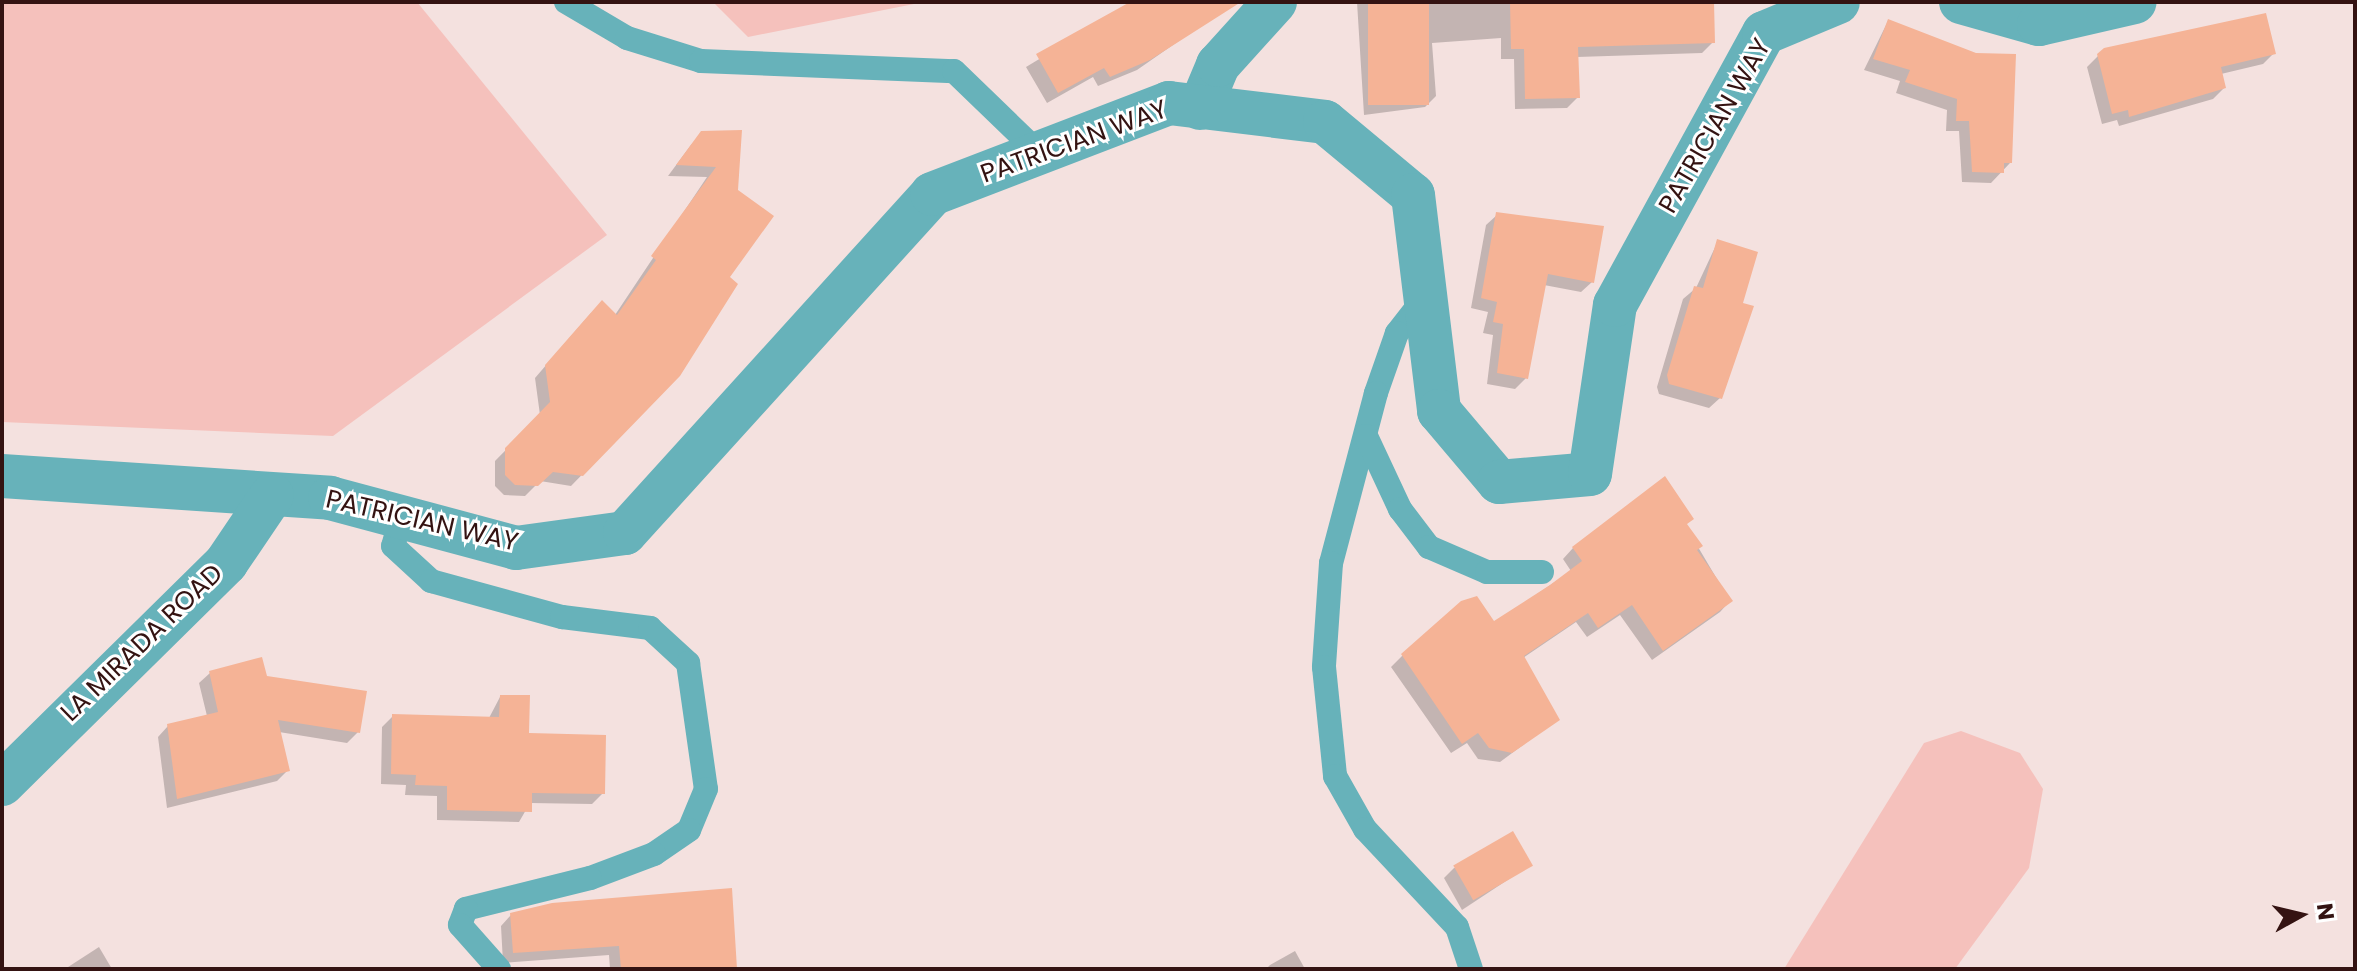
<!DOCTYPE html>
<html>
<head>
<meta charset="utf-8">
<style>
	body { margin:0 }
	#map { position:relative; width:2357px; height:971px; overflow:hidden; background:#f4e1df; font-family:Poppins,sans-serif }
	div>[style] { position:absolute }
	.green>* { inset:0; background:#f5c1bc }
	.shadow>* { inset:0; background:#0003 }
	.building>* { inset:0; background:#f5b396; transform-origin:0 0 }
	.service>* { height:24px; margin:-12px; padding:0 12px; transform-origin:12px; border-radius:12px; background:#67b2ba }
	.minor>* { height:44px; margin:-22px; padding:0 22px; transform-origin:22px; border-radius:22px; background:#67b2ba }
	span { translate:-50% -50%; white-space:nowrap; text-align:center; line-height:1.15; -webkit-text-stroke:6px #fff; paint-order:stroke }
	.street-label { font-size:26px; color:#341312 }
	.frame { position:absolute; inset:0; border:4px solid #341312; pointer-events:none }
	.north { position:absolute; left:2261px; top:875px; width:80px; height:80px; -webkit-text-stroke:6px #fff; paint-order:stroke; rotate:82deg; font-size:22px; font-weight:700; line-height:32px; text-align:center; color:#341312 }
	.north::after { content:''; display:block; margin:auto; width:28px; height:36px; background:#341312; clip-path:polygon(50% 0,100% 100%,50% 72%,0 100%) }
</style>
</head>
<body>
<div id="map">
	<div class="green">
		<i style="clip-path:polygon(2px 2px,417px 2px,607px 235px,333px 436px,2px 422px)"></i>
		<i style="clip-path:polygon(713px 2px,924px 2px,748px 37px)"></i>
		<i style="clip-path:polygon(1961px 731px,2020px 753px,2043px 789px,2029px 868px,1955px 969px,1784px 969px,1924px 743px)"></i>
	</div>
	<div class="shadow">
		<i style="clip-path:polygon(1134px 2px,1205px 2px,1213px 17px,1137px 70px,1098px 86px,1093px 77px,1047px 103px,1026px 67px)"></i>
		<i style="clip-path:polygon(1357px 2px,1712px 2px,1713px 42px,1702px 53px,1577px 57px,1578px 97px,1567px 108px,1515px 109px,1514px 59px,1501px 59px,1501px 38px,1432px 43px,1436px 96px,1425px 107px,1364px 115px)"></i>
		<i style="clip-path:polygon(1888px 21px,1975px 55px,2010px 163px,1991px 183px,1962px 182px,1959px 131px,1946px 131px,1947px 110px,1896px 93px,1900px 81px,1864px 70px)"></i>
		<i style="clip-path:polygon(2274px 53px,2263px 64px,2221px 74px,2224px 88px,2213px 99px,2119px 126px,2117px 120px,2102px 124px,2087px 67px,2098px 56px)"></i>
		<i style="clip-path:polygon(740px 132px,727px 278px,679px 375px,571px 486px,540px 481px,525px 496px,504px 495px,495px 486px,495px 461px,540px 415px,535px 378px,591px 313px,615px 315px,707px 177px,668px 176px,691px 145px,702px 133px)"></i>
		<i style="clip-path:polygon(1497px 215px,1592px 282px,1581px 292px,1544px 285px,1526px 378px,1515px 389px,1487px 384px,1493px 335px,1483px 333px,1488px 312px,1471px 308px,1486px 225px)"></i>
		<i style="clip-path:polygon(1718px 241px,1740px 304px,1720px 398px,1709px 408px,1659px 394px,1657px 387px,1683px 299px,1696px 288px)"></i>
		<i style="clip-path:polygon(1685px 525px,1730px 601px,1720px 612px,1652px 660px,1620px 615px,1587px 637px,1576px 622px,1523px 658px,1558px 719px,1500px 762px,1478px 759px,1467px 743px,1451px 753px,1391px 667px,1402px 656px,1462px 603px,1493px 624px,1571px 571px,1563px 559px,1573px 548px)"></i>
		<i style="clip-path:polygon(210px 673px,265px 678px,358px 732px,347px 743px,279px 732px,288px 770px,277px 781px,167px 808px,158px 737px,168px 726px,207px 716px,199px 683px)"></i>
		<i style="clip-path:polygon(500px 697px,527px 735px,603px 793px,592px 804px,530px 803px,519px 822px,437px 820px,437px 796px,405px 795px,406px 785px,381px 784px,382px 727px,393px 716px,489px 718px)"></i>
		<i style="clip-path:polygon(1530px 865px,1462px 910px,1444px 878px,1454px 868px)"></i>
		<i style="clip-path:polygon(511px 915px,735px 969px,610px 969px,609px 955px,503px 963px,501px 926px)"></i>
		<i style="clip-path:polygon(99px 947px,112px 969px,65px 969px)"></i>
		<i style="clip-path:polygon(1295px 951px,1305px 969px,1266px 969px,1270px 965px)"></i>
	</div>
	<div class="building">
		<i style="clip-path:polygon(1130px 2px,1241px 2px,1150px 60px,1110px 77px,1104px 68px,1058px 93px,1036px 54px)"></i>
		<i style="left:1368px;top:2px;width:61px;height:103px"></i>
		<i style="clip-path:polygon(1510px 2px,1714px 2px,1715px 43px,1578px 47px,1580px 98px,1525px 99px,1524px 49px,1511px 49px)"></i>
		<i style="clip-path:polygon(2266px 13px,2276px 54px,2221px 67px,2226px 88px,2129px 117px,2128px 110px,2112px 114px,2097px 54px,2104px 48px)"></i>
		<i style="clip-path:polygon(1888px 19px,1976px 53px,2016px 54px,2012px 163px,2004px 163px,2004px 173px,1972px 172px,1969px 121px,1956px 121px,1957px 99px,1905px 82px,1910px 70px,1873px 59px)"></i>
		<i style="clip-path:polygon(742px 130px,738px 190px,774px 216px,730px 277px,738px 284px,680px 376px,583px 476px,553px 472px,538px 486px,515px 485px,505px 475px,505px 448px,550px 402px,545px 365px,602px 300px,617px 315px,656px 260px,651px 256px,716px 167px,676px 165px,701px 131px)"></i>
		<i style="clip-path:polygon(1496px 212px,1604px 226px,1594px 283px,1548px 274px,1528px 379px,1497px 373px,1503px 324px,1493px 322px,1497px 302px,1481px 298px)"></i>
		<i style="clip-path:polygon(1717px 239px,1758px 252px,1743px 303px,1754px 306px,1722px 399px,1669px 384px,1667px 375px,1694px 286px,1703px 288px)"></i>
		<i style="clip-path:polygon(1665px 476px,1694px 519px,1687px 524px,1703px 546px,1697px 550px,1733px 601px,1663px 651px,1632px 605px,1598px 628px,1588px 613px,1524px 656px,1560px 720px,1512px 753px,1489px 748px,1478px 733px,1462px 744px,1401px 654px,1461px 601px,1477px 596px,1494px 621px,1550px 585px,1582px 561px,1572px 547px)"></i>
		<i style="clip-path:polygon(262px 657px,267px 676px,367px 691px,360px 733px,278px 720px,290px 771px,177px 799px,167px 724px,218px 712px,209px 671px)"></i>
		<i style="clip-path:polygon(500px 695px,530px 695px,529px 733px,606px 735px,605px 794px,532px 793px,532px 812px,447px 810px,447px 786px,415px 785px,416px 775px,391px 774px,392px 714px,499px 717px)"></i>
		<i style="left:1513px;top:831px;width:40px;height:69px;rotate:60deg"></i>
		<i style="clip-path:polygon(732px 888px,737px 969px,621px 969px,619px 946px,513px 953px,510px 913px,552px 903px)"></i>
	</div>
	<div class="service">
		<i style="left:566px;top:2px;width:71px;rotate:30.5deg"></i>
		<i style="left:627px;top:38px;width:77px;rotate:17.3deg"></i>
		<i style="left:701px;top:61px;width:253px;rotate:2.3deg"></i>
		<i style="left:954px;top:71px;width:118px;rotate:44deg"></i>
		<i style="left:1425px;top:297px;width:46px;rotate:127.9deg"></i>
		<i style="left:1397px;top:333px;width:64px;rotate:109.3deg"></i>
		<i style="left:1376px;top:393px;width:176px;rotate:104.8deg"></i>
		<i style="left:1331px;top:563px;width:104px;rotate:93.9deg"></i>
		<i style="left:1324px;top:667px;width:110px;rotate:84.2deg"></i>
		<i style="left:1335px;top:776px;width:61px;rotate:60.5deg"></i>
		<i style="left:1365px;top:829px;width:134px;rotate:46.8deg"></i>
		<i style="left:1457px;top:927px;width:44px;rotate:71.6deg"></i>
		<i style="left:1366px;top:436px;width:81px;rotate:65deg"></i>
		<i style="left:1400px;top:509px;width:48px;rotate:52.7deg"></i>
		<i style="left:1429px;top:547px;width:63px;rotate:23.3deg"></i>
		<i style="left:1487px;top:572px;width:55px"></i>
		<i style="left:401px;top:517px;width:30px;rotate:105deg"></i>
		<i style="left:393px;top:546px;width:52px;rotate:42.6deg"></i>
		<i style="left:431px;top:581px;width:136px;rotate:15.4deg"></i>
		<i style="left:562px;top:617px;width:89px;rotate:7.1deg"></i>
		<i style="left:650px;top:628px;width:52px;rotate:42.6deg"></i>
		<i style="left:688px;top:663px;width:127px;rotate:81.9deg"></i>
		<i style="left:706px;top:789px;width:44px;rotate:112.5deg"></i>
		<i style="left:689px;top:830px;width:42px;rotate:145.6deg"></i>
		<i style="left:654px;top:854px;width:68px;rotate:159.4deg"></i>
		<i style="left:590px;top:878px;width:128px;rotate:166deg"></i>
		<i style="left:466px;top:909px;width:17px;rotate:111deg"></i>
		<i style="left:460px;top:925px;width:59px;rotate:48.4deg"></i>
	</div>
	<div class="minor">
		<i style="left:1961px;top:2px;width:81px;rotate:15.8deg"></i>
		<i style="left:2039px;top:24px;width:98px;rotate:-12.9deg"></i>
		<i style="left:1200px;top:108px;width:47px;rotate:-67.3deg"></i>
		<i style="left:1218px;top:65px;width:85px;rotate:-47.9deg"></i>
		<i style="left:2px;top:476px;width:329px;rotate:3.8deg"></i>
		<i style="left:330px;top:498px;width:193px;rotate:15deg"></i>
		<i style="left:516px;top:548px;width:110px;rotate:-7.8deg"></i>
		<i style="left:625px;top:533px;width:457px;rotate:-47.8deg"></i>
		<i style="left:932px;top:194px;width:254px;rotate:-21deg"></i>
		<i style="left:1169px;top:103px;width:157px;rotate:6.9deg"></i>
		<i style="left:1325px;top:122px;width:114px;rotate:39.7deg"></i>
		<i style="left:1413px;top:195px;width:218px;rotate:83.1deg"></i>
		<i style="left:1439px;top:411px;width:93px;rotate:49.8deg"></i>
		<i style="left:1499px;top:482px;width:91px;rotate:-5deg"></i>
		<i style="left:1590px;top:474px;width:171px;rotate:-81.6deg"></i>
		<i style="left:1615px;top:305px;width:310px;rotate:-61.3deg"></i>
		<i style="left:1764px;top:33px;width:80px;rotate:-22.7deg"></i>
		<i style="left:2px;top:784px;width:315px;rotate:-44.6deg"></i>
		<i style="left:226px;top:563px;width:82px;rotate:-55.9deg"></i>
	</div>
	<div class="street-label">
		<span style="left:1715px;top:126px;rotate:-60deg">PATRICIAN WAY</span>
		<span style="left:1074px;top:142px;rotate:-20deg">PATRICIAN WAY</span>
		<span style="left:422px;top:521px;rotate:13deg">PATRICIAN WAY</span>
		<span style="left:142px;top:643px;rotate:-44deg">LA MIRADA ROAD</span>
	</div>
	<div class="frame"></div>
	<div class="north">N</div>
</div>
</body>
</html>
